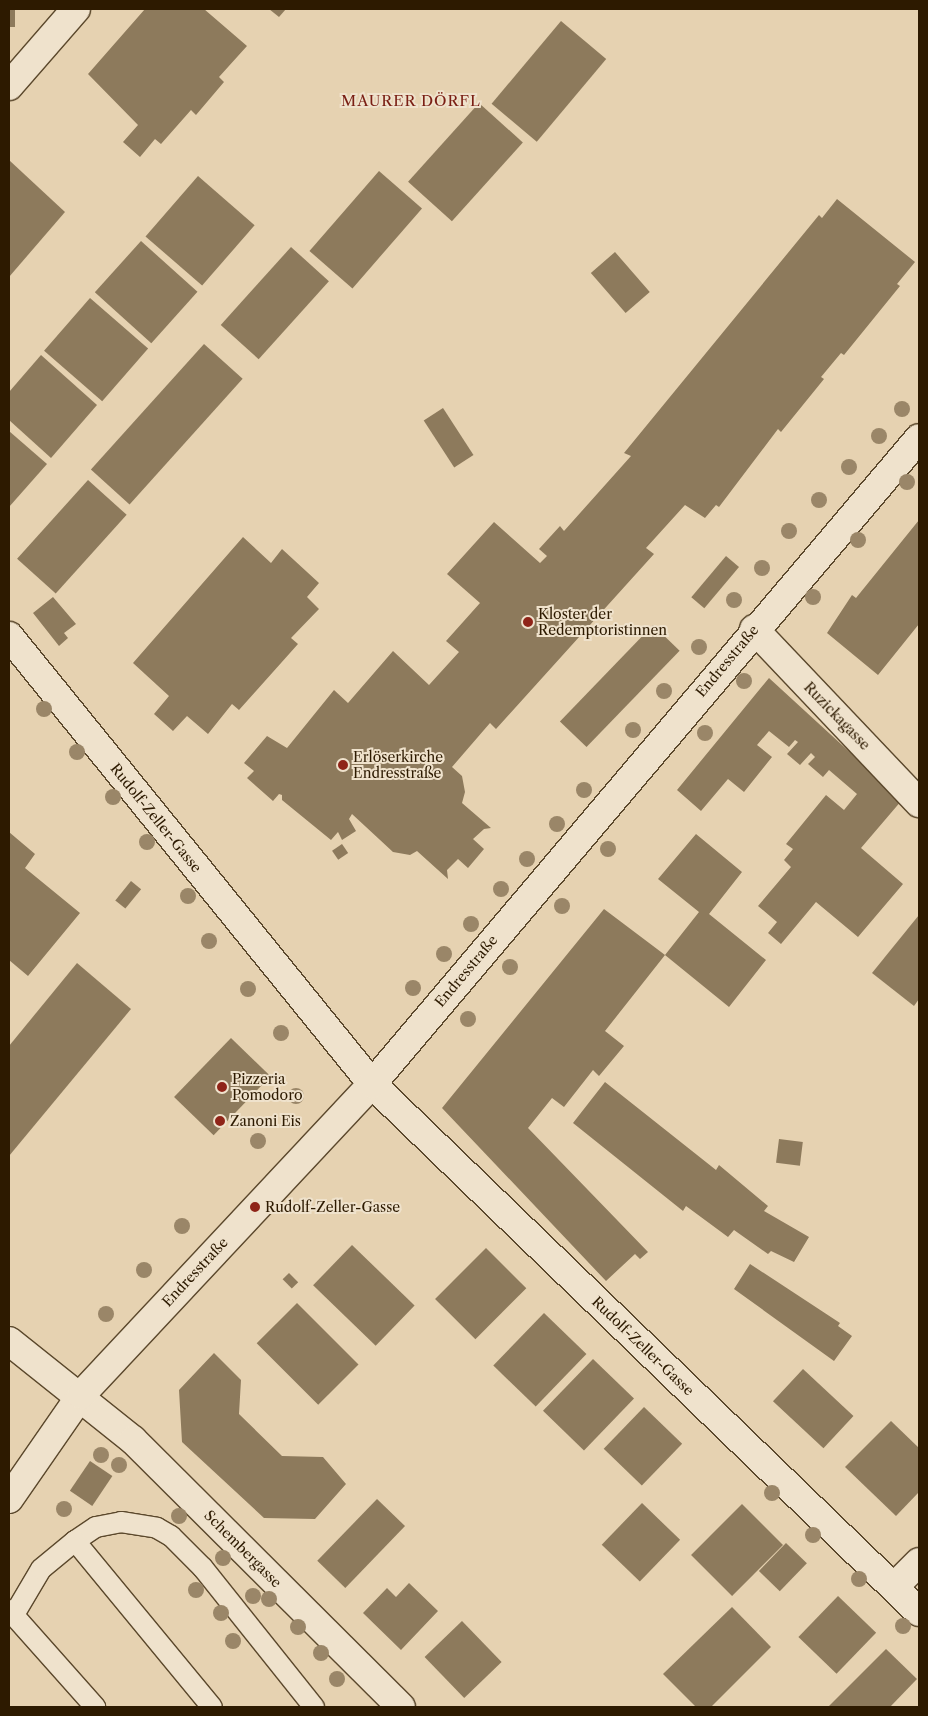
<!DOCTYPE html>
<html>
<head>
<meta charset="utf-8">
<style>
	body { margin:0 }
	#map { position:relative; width:928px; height:1716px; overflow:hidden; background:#e6d2b1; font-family:"Libre Caslon Text",serif }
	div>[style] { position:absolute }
	.building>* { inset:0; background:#8d7a5c; transform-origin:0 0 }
	.roads { filter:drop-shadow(1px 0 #5b482c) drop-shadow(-1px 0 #5b482c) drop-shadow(0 1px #5b482c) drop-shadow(0 -1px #5b482c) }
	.service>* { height:20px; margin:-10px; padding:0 10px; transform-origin:10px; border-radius:10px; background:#efe2cc }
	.minor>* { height:28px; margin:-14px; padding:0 14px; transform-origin:14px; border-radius:14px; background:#efe2cc }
	.tertiary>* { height:28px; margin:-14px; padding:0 14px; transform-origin:14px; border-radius:14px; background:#efe2cc }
	.trees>* { width:16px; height:16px; margin:-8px; border-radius:50%; background:#9a8668 }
	.dots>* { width:14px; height:14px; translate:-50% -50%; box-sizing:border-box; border:2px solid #efe2cc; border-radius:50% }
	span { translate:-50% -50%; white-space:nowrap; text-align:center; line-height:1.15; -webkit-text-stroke:4px #efe2cc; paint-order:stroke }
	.poi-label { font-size:14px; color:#2d1a00 }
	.left { translate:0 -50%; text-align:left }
	.street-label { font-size:14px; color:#2d1a00 }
	.neighbourhood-label { font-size:15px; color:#7a1f14; letter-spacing:1px }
	.frame { position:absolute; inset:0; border:10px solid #2d1a00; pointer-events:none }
</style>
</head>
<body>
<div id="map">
	<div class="building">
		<i style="left:9px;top:9px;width:6px;height:18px"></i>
		<i style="clip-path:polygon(145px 9px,204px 9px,247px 46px,219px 77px,224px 82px,196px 115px,191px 110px,161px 144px,155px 139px,140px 157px,123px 142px,138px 125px,88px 74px)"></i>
		<i style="clip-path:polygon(269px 9px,286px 9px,279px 17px)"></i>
		<i style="left:561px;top:21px;width:59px;height:108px;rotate:40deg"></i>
		<i style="left:479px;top:103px;width:59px;height:106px;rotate:42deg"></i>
		<i style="clip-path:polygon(9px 160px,65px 212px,9px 277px)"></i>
		<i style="left:379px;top:171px;width:57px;height:106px;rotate:41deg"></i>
		<i style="left:198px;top:176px;width:75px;height:80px;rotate:41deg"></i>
		<i style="clip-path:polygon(837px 199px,915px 262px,897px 284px,900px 286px,844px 355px,841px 353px,821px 377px,824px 379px,781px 432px,778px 429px,719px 507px,716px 505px,705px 518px,685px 505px,646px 548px,654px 554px,496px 729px,490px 723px,452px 767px,462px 776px,465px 792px,462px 803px,491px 828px,484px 829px,473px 839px,484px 849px,468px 868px,458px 859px,447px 870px,448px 879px,417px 851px,410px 855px,393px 852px,352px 814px,349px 819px,356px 831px,342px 840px,338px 832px,331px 840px,282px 800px,282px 795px,279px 794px,273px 801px,247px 778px,254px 771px,244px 763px,267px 736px,287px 748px,334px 690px,348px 703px,393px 651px,429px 685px,459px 652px,446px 641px,480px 603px,447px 574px,494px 522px,540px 563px,547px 556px,539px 549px,560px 526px,564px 531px,631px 456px,624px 453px,819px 215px,822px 218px)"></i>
		<i style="left:141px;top:241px;width:76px;height:69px;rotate:42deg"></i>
		<i style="left:291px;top:247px;width:51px;height:105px;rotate:42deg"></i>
		<i style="left:615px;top:252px;width:53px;height:32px;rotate:49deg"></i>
		<i style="left:90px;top:298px;width:77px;height:70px;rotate:41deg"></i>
		<i style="left:204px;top:344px;width:52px;height:169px;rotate:42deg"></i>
		<i style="clip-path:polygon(41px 355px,97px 405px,51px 458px,9px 420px,9px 392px)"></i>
		<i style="left:443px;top:408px;width:56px;height:23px;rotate:57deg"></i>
		<i style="clip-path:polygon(9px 431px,47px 464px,9px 507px)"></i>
		<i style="left:88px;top:480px;width:52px;height:106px;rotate:42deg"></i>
		<i style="clip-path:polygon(919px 520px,919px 624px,878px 675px,827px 633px,852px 595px,856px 598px)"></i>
		<i style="clip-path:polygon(243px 537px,271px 563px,282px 549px,319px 583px,307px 597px,319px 609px,291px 638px,298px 644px,239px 710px,232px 704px,208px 734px,187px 716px,173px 731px,154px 714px,169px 696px,133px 663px)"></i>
		<i style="left:726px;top:556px;width:17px;height:54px;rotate:40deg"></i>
		<i style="clip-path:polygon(53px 597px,76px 624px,64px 633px,68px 638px,59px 646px,33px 613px)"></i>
		<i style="left:653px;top:625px;width:37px;height:134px;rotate:44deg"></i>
		<i style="clip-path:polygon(769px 678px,902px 800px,861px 848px,903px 884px,858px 937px,816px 902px,781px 944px,768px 933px,777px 922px,758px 906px,791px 867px,784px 860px,793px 849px,786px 844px,826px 795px,844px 810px,857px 794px,829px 770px,823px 777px,808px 764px,815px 757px,811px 753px,800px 765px,787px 754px,798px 742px,795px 740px,789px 747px,769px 731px,757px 745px,772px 757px,744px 792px,728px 779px,701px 811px,677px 790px)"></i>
		<i style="clip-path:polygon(9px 832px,35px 854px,25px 868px,80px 913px,28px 976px,9px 960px)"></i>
		<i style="clip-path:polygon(696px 834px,742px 872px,709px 914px,766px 960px,729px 1007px,665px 955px,699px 912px,658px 879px)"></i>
		<i style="left:342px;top:844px;width:11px;height:12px;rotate:56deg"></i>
		<i style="left:131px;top:881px;width:13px;height:25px;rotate:39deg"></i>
		<i style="clip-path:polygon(604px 909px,665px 955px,605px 1031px,624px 1046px,599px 1076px,593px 1070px,564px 1107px,552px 1098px,528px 1128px,648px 1252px,640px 1259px,635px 1254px,606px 1281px,442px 1108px)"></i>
		<i style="clip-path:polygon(919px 915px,919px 999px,914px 1006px,872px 973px)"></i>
		<i style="clip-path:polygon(77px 963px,131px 1009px,9px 1156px,9px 1046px)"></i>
		<i style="left:231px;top:1038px;width:55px;height:82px;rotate:44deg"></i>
		<i style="clip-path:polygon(605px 1082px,716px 1170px,719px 1165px,768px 1206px,764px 1211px,809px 1237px,794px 1262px,771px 1251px,768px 1254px,734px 1230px,728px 1237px,686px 1206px,683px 1211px,573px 1123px)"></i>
		<i style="left:779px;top:1139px;width:24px;height:24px;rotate:7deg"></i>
		<i style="left:352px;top:1245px;width:87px;height:56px;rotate:44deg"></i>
		<i style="left:486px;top:1248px;width:57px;height:72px;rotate:45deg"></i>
		<i style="clip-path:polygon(750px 1264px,840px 1323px,838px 1326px,852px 1336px,834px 1361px,734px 1289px)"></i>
		<i style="left:289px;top:1273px;width:13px;height:9px;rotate:45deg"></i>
		<i style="left:297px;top:1303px;width:87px;height:57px;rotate:45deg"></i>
		<i style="left:544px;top:1313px;width:59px;height:73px;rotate:44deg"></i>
		<i style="clip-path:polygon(214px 1353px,241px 1380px,239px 1414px,282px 1456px,323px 1457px,346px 1484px,315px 1519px,264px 1518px,182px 1442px,179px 1390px)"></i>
		<i style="left:593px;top:1359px;width:57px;height:72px;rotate:44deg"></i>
		<i style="left:803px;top:1369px;width:69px;height:44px;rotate:43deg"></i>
		<i style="left:644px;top:1407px;width:53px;height:58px;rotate:44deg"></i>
		<i style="clip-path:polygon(891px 1421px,919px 1448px,919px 1492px,896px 1516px,845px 1467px)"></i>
		<i style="left:90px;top:1461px;width:27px;height:36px;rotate:34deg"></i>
		<i style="left:377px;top:1499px;width:39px;height:86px;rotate:44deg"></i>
		<i style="left:642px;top:1503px;width:53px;height:58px;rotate:44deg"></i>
		<i style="left:742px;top:1504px;width:58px;height:72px;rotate:45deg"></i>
		<i style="left:786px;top:1543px;width:29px;height:39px;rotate:44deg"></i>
		<i style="clip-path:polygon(409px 1583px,438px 1611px,401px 1650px,363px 1613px,387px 1588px,396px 1597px)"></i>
		<i style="left:838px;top:1596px;width:53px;height:57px;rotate:44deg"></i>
		<i style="clip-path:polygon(732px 1607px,771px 1647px,711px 1707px,696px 1707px,663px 1674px)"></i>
		<i style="left:462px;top:1621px;width:57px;height:52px;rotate:46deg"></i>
		<i style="clip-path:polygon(886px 1649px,917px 1679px,890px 1707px,828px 1707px)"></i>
	</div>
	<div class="roads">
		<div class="service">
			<i style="left:75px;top:1541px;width:25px;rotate:-34deg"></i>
			<i style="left:96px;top:1527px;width:25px;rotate:-11deg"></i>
			<i style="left:121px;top:1522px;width:36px;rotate:9deg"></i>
			<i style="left:157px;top:1528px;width:16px;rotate:30deg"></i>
			<i style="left:171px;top:1536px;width:45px;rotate:45deg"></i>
			<i style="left:203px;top:1568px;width:178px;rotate:51.4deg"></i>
			<i style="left:9px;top:1610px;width:130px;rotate:48.4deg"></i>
			<i style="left:15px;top:1613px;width:51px;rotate:-59.4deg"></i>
			<i style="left:41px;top:1569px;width:44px;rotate:-39.5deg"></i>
			<i style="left:75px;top:1541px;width:215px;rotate:50.5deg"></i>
		</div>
		<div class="minor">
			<i style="left:9px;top:86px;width:102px;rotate:-49deg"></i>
			<i style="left:754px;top:629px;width:240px;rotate:46.5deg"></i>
			<i style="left:9px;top:1341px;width:159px;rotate:38.6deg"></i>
			<i style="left:133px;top:1440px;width:378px;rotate:44.9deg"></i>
			<i style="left:894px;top:1587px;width:35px;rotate:-45deg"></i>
		</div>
		<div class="tertiary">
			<i style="left:9px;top:636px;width:577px;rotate:50.98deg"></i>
			<i style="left:372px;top:1084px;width:760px;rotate:43.99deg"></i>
			<i style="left:9px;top:1499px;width:126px;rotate:-55.3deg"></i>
			<i style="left:81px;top:1395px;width:426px;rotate:-46.9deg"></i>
			<i style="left:372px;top:1084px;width:846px;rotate:-49.74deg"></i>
		</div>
	</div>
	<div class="trees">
		<i style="left:902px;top:409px"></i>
		<i style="left:879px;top:436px"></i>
		<i style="left:849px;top:467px"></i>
		<i style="left:907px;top:482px"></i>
		<i style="left:819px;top:500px"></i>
		<i style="left:789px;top:531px"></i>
		<i style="left:858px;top:540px"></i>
		<i style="left:762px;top:568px"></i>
		<i style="left:813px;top:597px"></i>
		<i style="left:734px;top:600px"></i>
		<i style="left:699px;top:647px"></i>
		<i style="left:744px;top:681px"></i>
		<i style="left:664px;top:691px"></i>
		<i style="left:44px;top:709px"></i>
		<i style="left:633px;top:730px"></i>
		<i style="left:705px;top:733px"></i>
		<i style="left:77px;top:752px"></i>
		<i style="left:584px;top:790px"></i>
		<i style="left:113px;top:797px"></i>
		<i style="left:557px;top:824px"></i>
		<i style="left:147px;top:842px"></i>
		<i style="left:608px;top:849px"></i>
		<i style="left:527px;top:859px"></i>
		<i style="left:501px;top:889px"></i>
		<i style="left:188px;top:896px"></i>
		<i style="left:562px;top:906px"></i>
		<i style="left:471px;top:924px"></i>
		<i style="left:209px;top:941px"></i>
		<i style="left:444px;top:954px"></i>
		<i style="left:510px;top:967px"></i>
		<i style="left:413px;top:988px"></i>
		<i style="left:248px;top:989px"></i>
		<i style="left:468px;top:1019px"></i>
		<i style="left:281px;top:1033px"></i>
		<i style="left:296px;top:1096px"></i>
		<i style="left:258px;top:1141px"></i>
		<i style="left:182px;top:1226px"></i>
		<i style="left:144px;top:1270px"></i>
		<i style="left:106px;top:1314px"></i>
		<i style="left:101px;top:1455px"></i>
		<i style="left:119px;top:1465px"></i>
		<i style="left:772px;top:1493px"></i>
		<i style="left:64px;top:1509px"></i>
		<i style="left:179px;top:1516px"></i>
		<i style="left:813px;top:1535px"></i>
		<i style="left:223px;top:1558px"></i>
		<i style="left:859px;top:1579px"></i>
		<i style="left:196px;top:1590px"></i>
		<i style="left:253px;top:1596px"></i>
		<i style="left:269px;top:1599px"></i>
		<i style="left:221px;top:1613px"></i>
		<i style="left:903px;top:1626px"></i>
		<i style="left:298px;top:1627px"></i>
		<i style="left:233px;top:1641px"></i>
		<i style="left:321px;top:1653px"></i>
		<i style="left:337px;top:1679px"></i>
	</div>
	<div class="dots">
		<i style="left:528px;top:622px;background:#8f2418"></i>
		<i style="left:343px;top:765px;background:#8f2418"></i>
		<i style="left:222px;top:1087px;background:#8f2418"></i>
		<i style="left:220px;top:1121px;background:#8f2418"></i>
		<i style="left:255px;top:1207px;background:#8f2418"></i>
	</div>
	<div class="poi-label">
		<span class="left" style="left:538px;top:622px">Kloster der<br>Redemptoristinnen</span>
		<span class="left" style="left:353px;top:765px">Erlöserkirche<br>Endresstraße</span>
		<span class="left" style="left:232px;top:1087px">Pizzeria<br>Pomodoro</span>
		<span class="left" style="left:230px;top:1121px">Zanoni Eis</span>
		<span class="left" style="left:265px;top:1207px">Rudolf-Zeller-Gasse</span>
	</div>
	<div class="street-label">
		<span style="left:727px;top:661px;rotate:-50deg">Endresstraße</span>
		<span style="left:837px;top:716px;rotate:46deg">Ruzickagasse</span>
		<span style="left:156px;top:818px;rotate:51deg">Rudolf-Zeller-Gasse</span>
		<span style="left:466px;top:971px;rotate:-50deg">Endresstraße</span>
		<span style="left:195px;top:1272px;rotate:-47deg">Endresstraße</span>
		<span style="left:643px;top:1346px;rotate:44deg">Rudolf-Zeller-Gasse</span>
		<span style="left:243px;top:1549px;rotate:45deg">Schembergasse</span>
	</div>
	<div class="neighbourhood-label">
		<span style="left:411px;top:101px">MAURER DÖRFL</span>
	</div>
	<div class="frame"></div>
</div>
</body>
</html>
